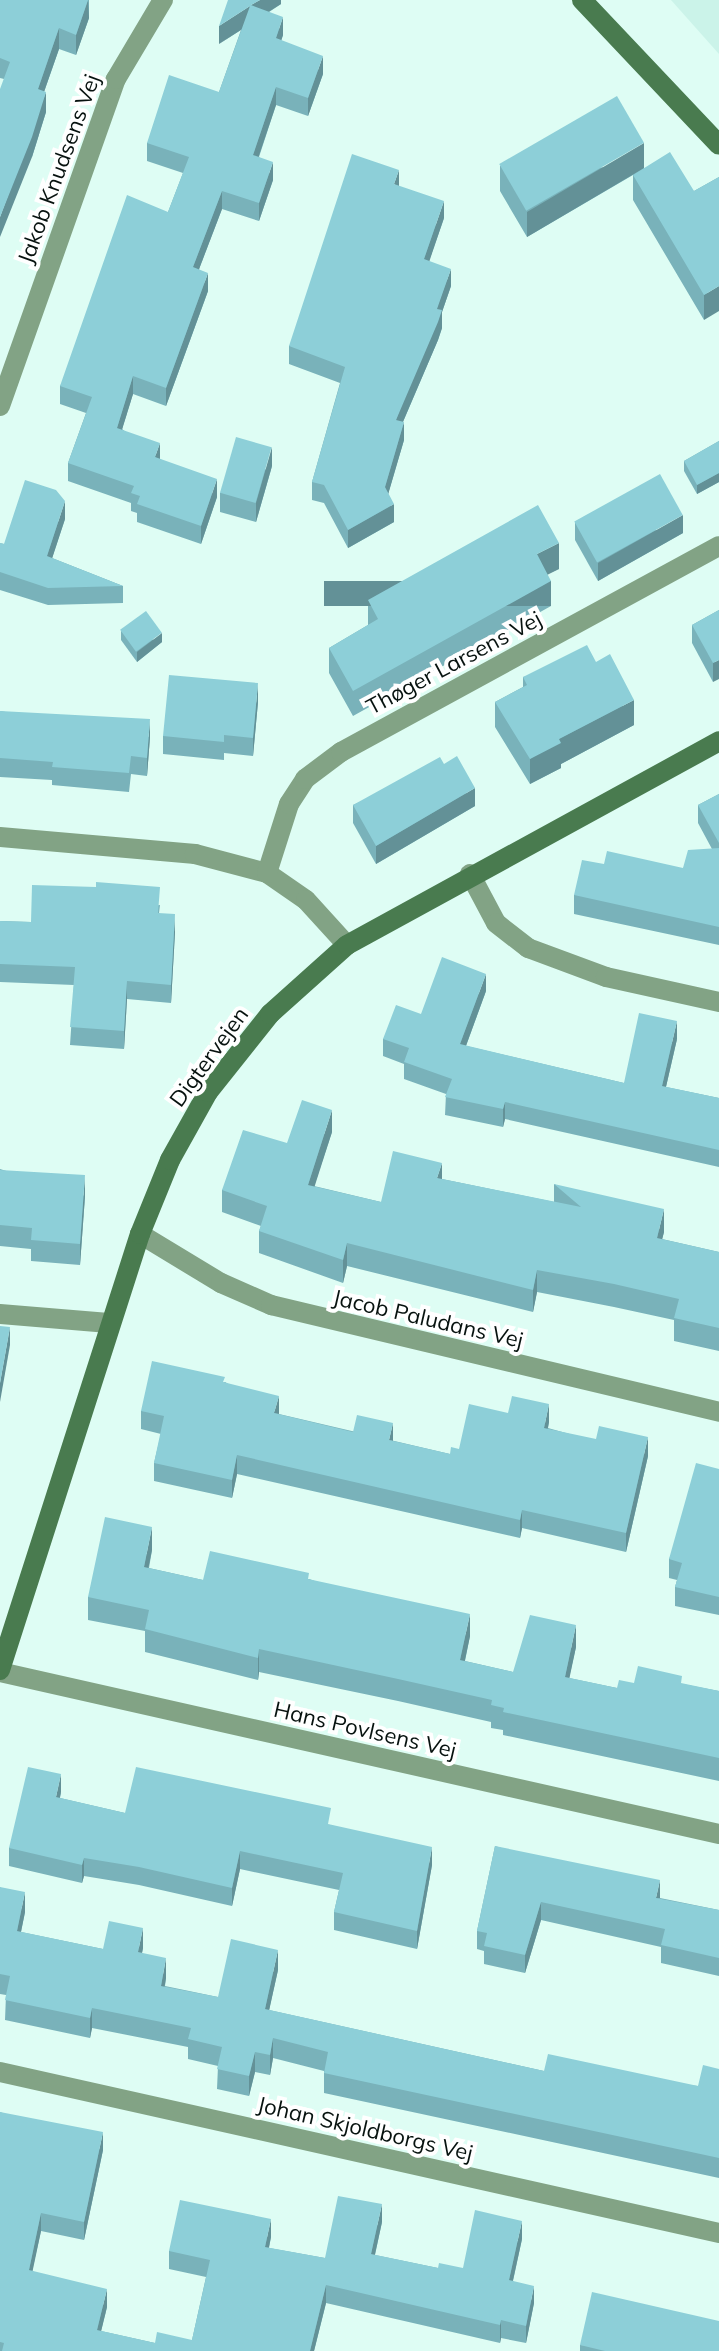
<!DOCTYPE html>
<html>
<head>
<meta charset="utf-8">
<style>
	body { margin:0 }
	#map { position:relative; width:719px; height:2351px; overflow:hidden; background:#defdf4; font-family:Mulish,sans-serif }
	div>[style] { position:absolute }
	.built>* { inset:0; background:#cbf3e9 }
	.street>* { height:20px; margin:-10px; padding:0 10px; transform-origin:10px; border-radius:10px; background:#82a385 }
	.secondary>* { height:20px; margin:-10px; padding:0 10px; transform-origin:10px; border-radius:10px; background:#497b4f }
	.wall>* { inset:0; background:#79b2ba }
	.shaded-wall>* { inset:0; background:#639197; transform-origin:0 0 }
	.building>* { inset:0; background:#8dcfd8; transform-origin:0 0 }
	span { translate:-50% -50%; white-space:nowrap; text-align:center; line-height:1.15; -webkit-text-stroke:8px #fff; paint-order:stroke }
	.street-label { font-size:22px; color:#07120f }
</style>
</head>
<body>
<div id="map">
	<div class="built">
		<i style="clip-path:polygon(671px 0,719px 0,719px 54px)"></i>
	</div>
	<div class="street">
		<i style="left:0;top:406px;width:347px;rotate:-70.5deg"></i>
		<i style="left:116px;top:79px;width:92px;rotate:-59.3deg"></i>
		<i style="left:0;top:837px;width:196px;rotate:5deg"></i>
		<i style="left:195px;top:854px;width:74px;rotate:14.8deg"></i>
		<i style="left:267px;top:873px;width:47px;rotate:34.7deg"></i>
		<i style="left:306px;top:900px;width:61px;rotate:47.7deg"></i>
		<i style="left:267px;top:873px;width:72px;rotate:-72.3deg"></i>
		<i style="left:289px;top:804px;width:30px;rotate:-57deg"></i>
		<i style="left:305px;top:779px;width:45px;rotate:-36.9deg"></i>
		<i style="left:341px;top:752px;width:430px;rotate:-28.6deg"></i>
		<i style="left:470px;top:874px;width:55px;rotate:62deg"></i>
		<i style="left:496px;top:923px;width:41px;rotate:38deg"></i>
		<i style="left:528px;top:948px;width:83px;rotate:20.4deg"></i>
		<i style="left:606px;top:977px;width:116px;rotate:12.5deg"></i>
		<i style="left:140px;top:1234px;width:95px;rotate:31.2deg"></i>
		<i style="left:221px;top:1283px;width:55px;rotate:23.7deg"></i>
		<i style="left:271px;top:1305px;width:461px;rotate:13.4deg"></i>
		<i style="left:0;top:1314px;width:109px;rotate:4.7deg"></i>
		<i style="left:0;top:1672px;width:737px;rotate:12.7deg"></i>
		<i style="left:0;top:2072px;width:737px;rotate:12.62deg"></i>
	</div>
	<div class="secondary">
		<i style="left:582px;top:0;width:199px;rotate:46.6deg"></i>
		<i style="left:0;top:1670px;width:458px;rotate:-72.2deg"></i>
		<i style="left:140px;top:1234px;width:80px;rotate:-67.9deg"></i>
		<i style="left:170px;top:1160px;width:78px;rotate:-60.8deg"></i>
		<i style="left:208px;top:1092px;width:100px;rotate:-51.5deg"></i>
		<i style="left:270px;top:1014px;width:103px;rotate:-41.9deg"></i>
		<i style="left:347px;top:945px;width:424px;rotate:-28.7deg"></i>
	</div>
	<div class="wall">
		<i style="clip-path:polygon(0 0,89px 0,89px 18px,76px 55px,59px 49px,44px 92px,46px 112px,32px 157px,4px 79px,0 78px)"></i>
		<i style="clip-path:polygon(281px 0,281px 4px,269px 12px,283px 35px,281px 41px,323px 74px,308px 116px,276px 105px,259px 157px,273px 180px,259px 221px,222px 209px,199px 269px,208px 291px,166px 406px,133px 394px,122px 429px,160px 459px,217px 497px,201px 544px,137px 522px,137px 513px,131px 511px,131px 503px,68px 481px,68px 463px,86px 413px,60px 404px,60px 386px,168px 212px,183px 173px,147px 161px,147px 143px,219px 92px,241px 30px,219px 44px)"></i>
		<i style="clip-path:polygon(500px 166px,644px 168px,694px 191px,719px 177px,704px 320px,633px 200px,633px 175px,527px 237px,500px 191px)"></i>
		<i style="clip-path:polygon(444px 218px,429px 261px,451px 286px,442px 312px,442px 328px,438px 340px,403px 422px,404px 440px,388px 494px,394px 522px,348px 548px,324px 503px,312px 500px,312px 482px,340px 383px,289px 364px,289px 346px)"></i>
		<i style="clip-path:polygon(719px 441px,719px 482px,697px 494px,684px 471px,684px 461px)"></i>
		<i style="clip-path:polygon(272px 466px,256px 522px,220px 512px,220px 493px)"></i>
		<i style="clip-path:polygon(65px 519px,52px 558px,123px 586px,123px 603px,48px 605px,0 590px,0 543px,4px 544px)"></i>
		<i style="clip-path:polygon(575px 522px,683px 533px,598px 581px,575px 540px)"></i>
		<i style="clip-path:polygon(559px 569px,547px 574px,551px 606px,353px 716px,329px 673px,329px 648px,368px 625px,368px 600px)"></i>
		<i style="clip-path:polygon(719px 610px,713px 682px,692px 643px,692px 625px)"></i>
		<i style="clip-path:polygon(121px 631px,162px 642px,137px 662px,121px 640px)"></i>
		<i style="clip-path:polygon(596px 662px,634px 725px,561px 764px,561px 768px,530px 784px,495px 727px,495px 702px,523px 687px,523px 677px)"></i>
		<i style="clip-path:polygon(258px 702px,253px 756px,224px 753px,224px 760px,163px 754px,163px 736px)"></i>
		<i style="clip-path:polygon(0 711px,150px 737px,147px 776px,131px 774px,129px 792px,52px 785px,52px 780px,0 777px)"></i>
		<i style="clip-path:polygon(444px 764px,475px 806px,376px 864px,353px 823px,353px 805px)"></i>
		<i style="clip-path:polygon(719px 794px,719px 945px,574px 914px,574px 895px,683px 868px,712px 849px,698px 823px,698px 805px)"></i>
		<i style="clip-path:polygon(160px 905px,159px 913px,175px 932px,171px 1003px,127px 999px,124px 1049px,70px 1045px,74px 985px,0 982px,0 921px,31px 922px)"></i>
		<i style="clip-path:polygon(486px 991px,466px 1046px,624px 1083px,677px 1039px,666px 1087px,719px 1098px,719px 1167px,505px 1119px,503px 1127px,445px 1115px,446px 1094px,404px 1079px,404px 1064px,383px 1056px,383px 1039px,421px 1014px)"></i>
		<i style="clip-path:polygon(332px 1132px,314px 1186px,381px 1202px,442px 1179px,554px 1202px,554px 1184px,664px 1232px,662px 1239px,719px 1252px,719px 1351px,674px 1341px,674px 1320px,614px 1307px,537px 1292px,533px 1312px,347px 1266px,343px 1283px,259px 1253px,259px 1231px,261px 1226px,222px 1212px,222px 1190px,287px 1143px)"></i>
		<i style="clip-path:polygon(0 1169px,85px 1196px,80px 1265px,31px 1261px,31px 1249px,0 1246px)"></i>
		<i style="clip-path:polygon(225px 1382px,279px 1414px,450px 1454px,459px 1449px,549px 1422px,548px 1428px,648px 1456px,626px 1552px,522px 1528px,520px 1538px,237px 1474px,232px 1498px,154px 1481px,154px 1463px,161px 1434px,141px 1429px,141px 1411px)"></i>
		<i style="clip-path:polygon(719px 1469px,719px 1615px,675px 1606px,675px 1587px,677px 1580px,669px 1578px,669px 1559px)"></i>
		<i style="clip-path:polygon(152px 1550px,149px 1568px,203px 1580px,309px 1579px,470px 1636px,465px 1661px,513px 1672px,576px 1647px,569px 1678px,617px 1688px,634px 1683px,682px 1684px,719px 1691px,719px 1781px,503px 1735px,503px 1730px,491px 1728px,491px 1722px,398px 1701px,259px 1672px,258px 1680px,145px 1652px,145px 1631px,88px 1620px,88px 1597px)"></i>
		<i style="clip-path:polygon(61px 1792px,60px 1798px,125px 1813px,331px 1825px,432px 1865px,417px 1949px,334px 1930px,334px 1912px,339px 1890px,240px 1869px,232px 1906px,139px 1885px,84px 1876px,82px 1883px,9px 1866px,9px 1848px)"></i>
		<i style="clip-path:polygon(495px 1846px,660px 1898px,719px 1910px,719px 1976px,661px 1963px,661px 1947px,541px 1920px,525px 1973px,484px 1964px,484px 1951px,477px 1949px,477px 1931px)"></i>
		<i style="clip-path:polygon(0 1887px,25px 1912px,21px 1932px,103px 1949px,143px 1948px,142px 1953px,166px 1978px,165px 1986px,218px 1997px,278px 1970px,269px 2010px,544px 2071px,698px 2086px,719px 2069px,719px 2178px,324px 2093px,324px 2071px,273px 2058px,270px 2075px,255px 2072px,249px 2096px,217px 2089px,218px 2066px,188px 2059px,188px 2047px,92px 2028px,90px 2038px,5px 2020px,6px 1995px,0 1994px)"></i>
		<i style="clip-path:polygon(0 2112px,103px 2150px,84px 2240px,41px 2231px,32px 2271px,107px 2307px,101px 2331px,155px 2343px,192px 2340px,206px 2277px,169px 2269px,169px 2251px,271px 2237px,269px 2248px,325px 2258px,382px 2222px,375px 2255px,438px 2268px,463px 2268px,522px 2239px,513px 2281px,534px 2303px,526px 2343px,501px 2338px,500px 2343px,326px 2303px,314px 2351px,0 2351px)"></i>
		<i style="clip-path:polygon(580px 2345px,719px 2351px,580px 2351px)"></i>
	</div>
	<div class="shaded-wall">
		<i style="clip-path:polygon(88px 0,89px 18px,76px 55px,76px 35px)"></i>
		<i style="clip-path:polygon(260px 0,281px 0,281px 4px,251px 23px,251px 5px)"></i>
		<i style="clip-path:polygon(250px 6px,250px 24px,219px 44px,219px 26px)"></i>
		<i style="clip-path:polygon(283px 17px,283px 35px,276px 56px,276px 38px)"></i>
		<i style="clip-path:polygon(59px 28px,59px 49px,38px 109px,38px 89px)"></i>
		<i style="clip-path:polygon(323px 56px,323px 74px,308px 116px,308px 98px)"></i>
		<i style="clip-path:polygon(276px 87px,276px 105px,253px 173px,253px 155px)"></i>
		<i style="clip-path:polygon(46px 92px,46px 112px,32px 157px,0 237px,0 217px)"></i>
		<i style="clip-path:polygon(644px 143px,644px 168px,527px 237px,527px 212px)"></i>
		<i style="clip-path:polygon(273px 162px,273px 180px,259px 221px,259px 203px)"></i>
		<i style="clip-path:polygon(399px 170px,399px 188px,394px 184px)"></i>
		<i style="clip-path:polygon(222px 191px,222px 209px,193px 285px,193px 267px)"></i>
		<i style="clip-path:polygon(444px 201px,444px 218px,424px 277px,424px 259px)"></i>
		<i style="clip-path:polygon(451px 269px,451px 286px,442px 312px,442px 328px,438px 340px,396px 438px,396px 420px)"></i>
		<i style="clip-path:polygon(208px 273px,208px 291px,166px 406px,166px 388px)"></i>
		<i style="clip-path:polygon(719px 286px,719px 311px,704px 320px,704px 295px)"></i>
		<i style="clip-path:polygon(133px 376px,133px 394px,117px 446px,117px 428px)"></i>
		<i style="clip-path:polygon(404px 422px,404px 440px,385px 505px,385px 487px)"></i>
		<i style="clip-path:polygon(160px 443px,160px 461px,155px 457px)"></i>
		<i style="clip-path:polygon(272px 447px,272px 466px,256px 522px,256px 503px)"></i>
		<i style="clip-path:polygon(719px 473px,719px 482px,697px 494px,697px 485px)"></i>
		<i style="clip-path:polygon(217px 479px,217px 497px,201px 544px,201px 526px)"></i>
		<i style="clip-path:polygon(65px 501px,65px 519px,47px 574px,47px 556px)"></i>
		<i style="clip-path:polygon(394px 504px,394px 522px,348px 548px,348px 530px)"></i>
		<i style="clip-path:polygon(683px 515px,683px 533px,598px 581px,598px 563px)"></i>
		<i style="clip-path:polygon(559px 543px,559px 569px,537px 580px,537px 554px)"></i>
		<i style="left:551px;top:581px;width:25px;height:227px;rotate:90deg"></i>
		<i style="clip-path:polygon(162px 633px,162px 642px,137px 662px,137px 652px)"></i>
		<i style="clip-path:polygon(719px 660px,719px 679px,713px 682px,713px 663px)"></i>
		<i style="clip-path:polygon(258px 683px,258px 702px,253px 756px,253px 738px)"></i>
		<i style="clip-path:polygon(634px 700px,634px 725px,561px 764px,561px 768px,530px 784px,530px 759px,559px 739px)"></i>
		<i style="clip-path:polygon(150px 719px,150px 737px,147px 776px,147px 758px)"></i>
		<i style="clip-path:polygon(475px 788px,475px 806px,376px 864px,376px 846px)"></i>
		<i style="clip-path:polygon(175px 914px,175px 932px,171px 1003px,171px 985px)"></i>
		<i style="clip-path:polygon(486px 974px,486px 991px,460px 1062px,460px 1044px)"></i>
		<i style="clip-path:polygon(127px 981px,127px 999px,124px 1049px,124px 1031px)"></i>
		<i style="clip-path:polygon(677px 1021px,677px 1039px,662px 1104px,662px 1086px)"></i>
		<i style="clip-path:polygon(505px 1102px,505px 1119px,503px 1127px,503px 1109px)"></i>
		<i style="clip-path:polygon(332px 1110px,332px 1132px,308px 1207px,308px 1185px)"></i>
		<i style="clip-path:polygon(442px 1163px,442px 1185px,437px 1178px)"></i>
		<i style="clip-path:polygon(85px 1175px,85px 1196px,80px 1265px,80px 1244px)"></i>
		<i style="clip-path:polygon(664px 1209px,664px 1232px,657px 1260px,657px 1238px)"></i>
		<i style="clip-path:polygon(347px 1243px,347px 1266px,343px 1283px,343px 1260px)"></i>
		<i style="clip-path:polygon(537px 1270px,537px 1292px,533px 1312px,533px 1290px)"></i>
		<i style="clip-path:polygon(10px 1327px,10px 1345px,0 1402px,0 1383px)"></i>
		<i style="clip-path:polygon(279px 1396px,279px 1414px,274px 1413px)"></i>
		<i style="clip-path:polygon(549px 1404px,549px 1422px,544px 1446px,544px 1428px)"></i>
		<i style="clip-path:polygon(393px 1423px,393px 1441px,389px 1440px)"></i>
		<i style="clip-path:polygon(648px 1437px,648px 1456px,626px 1552px,626px 1533px)"></i>
		<i style="clip-path:polygon(237px 1455px,237px 1474px,232px 1498px,232px 1480px)"></i>
		<i style="clip-path:polygon(522px 1510px,522px 1528px,520px 1538px,520px 1520px)"></i>
		<i style="clip-path:polygon(152px 1527px,152px 1550px,144px 1589px,144px 1567px)"></i>
		<i style="clip-path:polygon(470px 1614px,470px 1636px,460px 1683px,460px 1660px)"></i>
		<i style="clip-path:polygon(576px 1625px,576px 1647px,565px 1699px,565px 1677px)"></i>
		<i style="clip-path:polygon(259px 1649px,259px 1672px,258px 1680px,258px 1658px)"></i>
		<i style="clip-path:polygon(61px 1774px,61px 1792px,56px 1815px,56px 1797px)"></i>
		<i style="clip-path:polygon(432px 1847px,432px 1865px,417px 1949px,417px 1931px)"></i>
		<i style="clip-path:polygon(240px 1851px,240px 1869px,232px 1906px,232px 1888px)"></i>
		<i style="clip-path:polygon(84px 1858px,84px 1876px,82px 1883px,82px 1865px)"></i>
		<i style="clip-path:polygon(660px 1880px,660px 1898px,656px 1898px)"></i>
		<i style="clip-path:polygon(25px 1892px,25px 1912px,17px 1951px,17px 1931px)"></i>
		<i style="clip-path:polygon(541px 1902px,541px 1920px,525px 1973px,525px 1955px)"></i>
		<i style="clip-path:polygon(143px 1928px,143px 1948px,138px 1972px,138px 1952px)"></i>
		<i style="clip-path:polygon(278px 1950px,278px 1970px,265px 2029px,265px 2009px)"></i>
		<i style="clip-path:polygon(166px 1958px,166px 1978px,161px 2006px,161px 1986px)"></i>
		<i style="clip-path:polygon(92px 2008px,92px 2028px,90px 2038px,90px 2018px)"></i>
		<i style="clip-path:polygon(273px 2038px,273px 2058px,270px 2075px,270px 2055px)"></i>
		<i style="clip-path:polygon(255px 2052px,255px 2072px,249px 2096px,249px 2076px)"></i>
		<i style="clip-path:polygon(103px 2132px,103px 2150px,84px 2240px,84px 2222px)"></i>
		<i style="clip-path:polygon(382px 2204px,382px 2222px,371px 2272px,371px 2254px)"></i>
		<i style="clip-path:polygon(41px 2213px,41px 2231px,29px 2288px,29px 2270px)"></i>
		<i style="clip-path:polygon(271px 2219px,271px 2237px,265px 2265px,265px 2247px)"></i>
		<i style="clip-path:polygon(522px 2221px,522px 2239px,509px 2298px,509px 2280px)"></i>
		<i style="clip-path:polygon(326px 2285px,326px 2303px,314px 2351px,310px 2351px)"></i>
		<i style="clip-path:polygon(534px 2286px,534px 2303px,526px 2343px,526px 2326px)"></i>
		<i style="clip-path:polygon(107px 2289px,107px 2307px,97px 2348px,97px 2330px)"></i>
		<i style="clip-path:polygon(501px 2320px,501px 2338px,500px 2343px,500px 2325px)"></i>
	</div>
	<div class="building">
		<i style="clip-path:polygon(0 0,88px 0,76px 35px,59px 28px,38px 89px,46px 92px,32px 137px,0 217px,0 89px,10px 62px,0 58px)"></i>
		<i style="clip-path:polygon(228px 0,260px 0,251px 5px,283px 17px,276px 38px,323px 56px,308px 98px,276px 87px,253px 155px,273px 162px,259px 203px,222px 191px,193px 267px,208px 273px,166px 388px,133px 376px,117px 428px,160px 443px,155px 457px,217px 479px,201px 526px,137px 504px,140px 496px,131px 493px,134px 486px,68px 463px,92px 397px,60px 386px,127px 195px,168px 212px,189px 157px,147px 143px,169px 75px,219px 92px,250px 6px,219px 26px)"></i>
		<i style="left:617px;top:96px;width:54px;height:136px;rotate:60deg"></i>
		<i style="clip-path:polygon(670px 152px,694px 191px,719px 177px,719px 286px,704px 295px,633px 175px)"></i>
		<i style="clip-path:polygon(352px 154px,399px 170px,394px 184px,444px 201px,424px 259px,451px 269px,437px 309px,442px 310px,438px 322px,396px 420px,404px 422px,385px 487px,394px 504px,348px 530px,324px 485px,312px 482px,345px 367px,289px 346px)"></i>
		<i style="left:236px;top:437px;width:37px;height:58px;rotate:16deg"></i>
		<i style="clip-path:polygon(719px 441px,719px 473px,697px 485px,684px 461px)"></i>
		<i style="left:660px;top:474px;width:47px;height:98px;rotate:61deg"></i>
		<i style="clip-path:polygon(25px 480px,56px 490px,65px 501px,47px 556px,123px 586px,48px 588px,0 572px,0 543px,4px 544px)"></i>
		<i style="clip-path:polygon(538px 505px,559px 543px,537px 554px,551px 581px,353px 691px,329px 648px,378px 619px,368px 600px)"></i>
		<i style="clip-path:polygon(719px 610px,719px 660px,713px 663px,692px 625px)"></i>
		<i style="left:146px;top:611px;width:27px;height:32px;rotate:54deg"></i>
		<i style="clip-path:polygon(587px 645px,596px 662px,610px 654px,634px 700px,559px 739px,561px 743px,530px 759px,495px 702px,527px 685px,523px 677px)"></i>
		<i style="clip-path:polygon(169px 675px,258px 683px,253px 738px,224px 735px,224px 742px,163px 736px)"></i>
		<i style="clip-path:polygon(0 711px,150px 719px,147px 758px,131px 756px,129px 773px,52px 767px,53px 762px,0 758px)"></i>
		<i style="clip-path:polygon(457px 756px,475px 788px,376px 846px,353px 805px,440px 757px,444px 764px)"></i>
		<i style="clip-path:polygon(719px 794px,719px 843px,698px 805px)"></i>
		<i style="clip-path:polygon(719px 848px,719px 927px,574px 895px,582px 860px,604px 864px,607px 851px,683px 868px,688px 850px)"></i>
		<i style="clip-path:polygon(96px 882px,160px 887px,158px 913px,175px 914px,171px 985px,127px 981px,124px 1031px,70px 1027px,75px 967px,0 964px,0 921px,31px 922px,32px 885px,96px 887px)"></i>
		<i style="clip-path:polygon(442px 957px,486px 974px,460px 1044px,624px 1083px,639px 1013px,677px 1021px,662px 1086px,719px 1098px,719px 1150px,505px 1102px,503px 1109px,445px 1097px,452px 1079px,404px 1062px,409px 1048px,383px 1039px,396px 1005px,421px 1014px)"></i>
		<i style="clip-path:polygon(302px 1100px,332px 1110px,308px 1185px,381px 1202px,393px 1151px,442px 1163px,437px 1178px,581px 1207px,554px 1184px,664px 1209px,657px 1238px,719px 1252px,719px 1328px,674px 1318px,679px 1299px,614px 1284px,537px 1270px,533px 1290px,347px 1243px,343px 1260px,259px 1231px,267px 1206px,222px 1190px,243px 1130px,287px 1143px)"></i>
		<i style="clip-path:polygon(0 1170px,85px 1175px,80px 1244px,31px 1240px,32px 1228px,0 1225px)"></i>
		<i style="clip-path:polygon(0 1326px,10px 1327px,0 1383px)"></i>
		<i style="clip-path:polygon(152px 1361px,225px 1377px,223px 1382px,279px 1396px,274px 1413px,353px 1432px,357px 1415px,393px 1423px,389px 1440px,450px 1454px,451px 1447px,459px 1449px,469px 1404px,508px 1413px,512px 1396px,549px 1404px,544px 1428px,596px 1439px,599px 1426px,648px 1437px,626px 1533px,522px 1510px,520px 1520px,237px 1455px,232px 1480px,154px 1463px,164px 1416px,141px 1411px)"></i>
		<i style="clip-path:polygon(696px 1463px,719px 1469px,719px 1597px,675px 1587px,682px 1563px,669px 1559px)"></i>
		<i style="clip-path:polygon(105px 1517px,152px 1527px,144px 1567px,203px 1580px,210px 1551px,309px 1573px,308px 1579px,470px 1614px,460px 1660px,513px 1672px,530px 1615px,576px 1625px,565px 1677px,617px 1688px,619px 1680px,634px 1683px,638px 1666px,682px 1676px,681px 1683px,719px 1691px,719px 1758px,503px 1712px,504px 1708px,491px 1705px,492px 1700px,398px 1679px,259px 1649px,258px 1658px,145px 1629px,149px 1610px,88px 1597px)"></i>
		<i style="clip-path:polygon(28px 1767px,61px 1774px,56px 1797px,125px 1813px,136px 1767px,331px 1808px,328px 1824px,432px 1847px,417px 1931px,334px 1912px,343px 1873px,240px 1851px,232px 1888px,139px 1867px,84px 1858px,82px 1865px,9px 1848px)"></i>
		<i style="clip-path:polygon(495px 1846px,660px 1880px,656px 1898px,719px 1910px,719px 1958px,661px 1945px,665px 1929px,541px 1902px,525px 1955px,484px 1946px,487px 1933px,477px 1931px)"></i>
		<i style="clip-path:polygon(0 1887px,25px 1892px,17px 1931px,103px 1949px,109px 1921px,143px 1928px,138px 1952px,166px 1958px,161px 1986px,218px 1997px,231px 1939px,278px 1950px,265px 2009px,544px 2071px,548px 2054px,698px 2086px,703px 2065px,719px 2069px,719px 2158px,324px 2073px,328px 2052px,273px 2038px,270px 2055px,255px 2052px,249px 2076px,217px 2069px,222px 2047px,188px 2039px,191px 2028px,92px 2008px,90px 2018px,5px 2000px,10px 1976px,0 1974px)"></i>
		<i style="clip-path:polygon(0 2112px,103px 2132px,84px 2222px,41px 2213px,29px 2270px,107px 2289px,97px 2330px,155px 2343px,157px 2332px,192px 2340px,210px 2260px,169px 2251px,180px 2200px,271px 2219px,265px 2247px,325px 2258px,338px 2196px,382px 2204px,371px 2254px,438px 2268px,439px 2263px,463px 2268px,475px 2210px,522px 2221px,509px 2280px,534px 2286px,526px 2326px,501px 2320px,500px 2325px,326px 2285px,310px 2351px,2px 2351px,4px 2343px,0 2342px)"></i>
		<i style="clip-path:polygon(592px 2292px,719px 2321px,719px 2351px,605px 2351px,580px 2345px)"></i>
	</div>
	<div class="street-label">
		<span style="left:59px;top:169px;rotate:-70deg">Jakob Knudsens Vej</span>
		<span style="left:454px;top:663px;rotate:-28deg">Thøger Larsens Vej</span>
		<span style="left:209px;top:1057px;rotate:-54deg">Digtervejen</span>
		<span style="left:428px;top:1319px;rotate:13deg">Jacob Paludans Vej</span>
		<span style="left:365px;top:1730px;rotate:13deg">Hans Povlsens Vej</span>
		<span style="left:365px;top:2129px;rotate:13deg">Johan Skjoldborgs Vej</span>
	</div>
</div>
</body>
</html>
